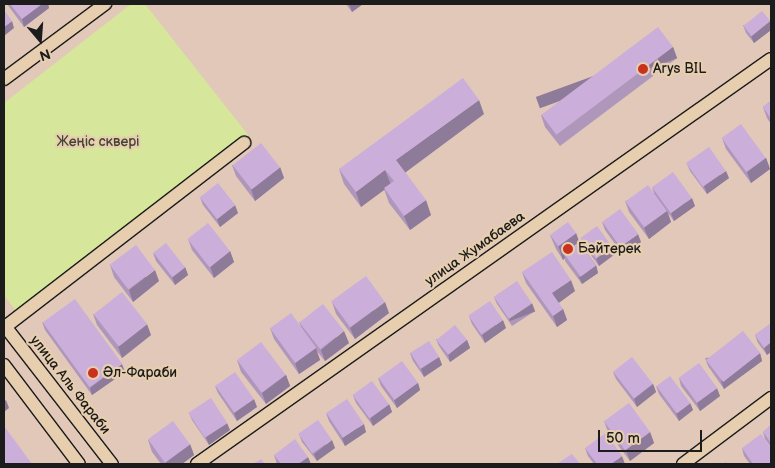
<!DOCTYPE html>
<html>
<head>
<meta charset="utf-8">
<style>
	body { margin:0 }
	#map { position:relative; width:775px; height:468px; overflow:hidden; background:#e1c8b8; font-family:"Balsamiq Sans",sans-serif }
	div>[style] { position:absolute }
	.green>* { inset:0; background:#d6e69a }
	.roads { filter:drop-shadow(1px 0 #1c1c1c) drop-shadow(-1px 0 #1c1c1c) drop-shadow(0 1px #1c1c1c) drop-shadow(0 -1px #1c1c1c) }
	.minor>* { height:12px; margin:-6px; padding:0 6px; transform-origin:6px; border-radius:6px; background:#e7ceaf }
	.wall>* { inset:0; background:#af96bb }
	.shaded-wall>* { inset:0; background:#8e7a99; transform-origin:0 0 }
	.building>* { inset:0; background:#cbaeda; transform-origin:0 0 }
	.dots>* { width:14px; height:14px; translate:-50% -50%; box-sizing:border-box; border:2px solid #e7ceaf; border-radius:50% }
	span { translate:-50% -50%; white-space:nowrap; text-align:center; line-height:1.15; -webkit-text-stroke:4.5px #e7ceaf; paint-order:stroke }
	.poi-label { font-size:14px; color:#1c1c1c }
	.left { translate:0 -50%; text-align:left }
	.park-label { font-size:14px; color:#414435 }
	.street-label { font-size:14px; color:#1c1c1c }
	.frame { position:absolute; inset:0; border:5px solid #1c1c1c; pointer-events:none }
	.north { position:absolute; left:15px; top:15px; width:50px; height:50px; -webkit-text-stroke:4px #e7ceaf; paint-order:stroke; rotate:162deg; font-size:14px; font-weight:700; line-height:20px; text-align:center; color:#1c1c1c }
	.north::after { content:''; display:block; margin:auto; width:18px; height:22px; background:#1c1c1c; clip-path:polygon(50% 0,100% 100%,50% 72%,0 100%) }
	.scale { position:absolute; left:598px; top:430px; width:104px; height:22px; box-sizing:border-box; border:2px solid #1c1c1c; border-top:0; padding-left:6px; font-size:15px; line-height:18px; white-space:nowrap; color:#1c1c1c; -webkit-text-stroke:4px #e7ceaf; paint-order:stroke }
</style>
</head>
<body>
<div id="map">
	<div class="green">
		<i style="clip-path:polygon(131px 4px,145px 4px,249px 136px,19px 315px,4px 295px,4px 103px)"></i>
	</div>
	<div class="roads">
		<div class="minor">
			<i style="left:4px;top:79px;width:126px;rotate:-36.6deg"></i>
			<i style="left:4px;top:325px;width:176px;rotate:52.2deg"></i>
			<i style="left:5px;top:327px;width:302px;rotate:-37.6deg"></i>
			<i style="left:4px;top:365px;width:124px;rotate:52.9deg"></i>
			<i style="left:197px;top:464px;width:702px;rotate:-35.21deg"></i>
			<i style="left:683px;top:464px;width:110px;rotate:-36.9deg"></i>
		</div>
	</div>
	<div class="wall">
		<i style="clip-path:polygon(7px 4px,48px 4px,49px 8px,24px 27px)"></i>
		<i style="clip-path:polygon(346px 4px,363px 4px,352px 12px)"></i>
		<i style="clip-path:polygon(743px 25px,771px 26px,771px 30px,754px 43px,746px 33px)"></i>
		<i style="clip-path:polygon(673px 47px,677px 58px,560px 146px,545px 127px,541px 115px)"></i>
		<i style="clip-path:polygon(771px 101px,771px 124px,767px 118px,763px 107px)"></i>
		<i style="clip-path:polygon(484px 114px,405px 172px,431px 215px,410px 230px,389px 203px,384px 189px,361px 207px,344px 184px,339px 169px)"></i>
		<i style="clip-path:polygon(722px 138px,766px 158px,770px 169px,751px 183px,726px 149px)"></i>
		<i style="clip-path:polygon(687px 164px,729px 178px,707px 194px,690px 171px)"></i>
		<i style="clip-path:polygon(232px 165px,280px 167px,284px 178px,255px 201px,236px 176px)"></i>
		<i style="clip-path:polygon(652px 187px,695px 206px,674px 221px,668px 213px,671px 222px,649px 239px,629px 212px,625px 201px,654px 193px)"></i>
		<i style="clip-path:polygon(200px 197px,238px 213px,220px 227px,203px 205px)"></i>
		<i style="clip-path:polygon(602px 222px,641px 242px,623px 255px,605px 230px)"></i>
		<i style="clip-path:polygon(576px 233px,579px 242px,596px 265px,598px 273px,582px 284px,565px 261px,565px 258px,563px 260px,556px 249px,550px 235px)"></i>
		<i style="clip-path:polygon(581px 238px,615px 254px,599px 266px,584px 246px)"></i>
		<i style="clip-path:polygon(188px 239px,230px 251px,234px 262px,214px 278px,192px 250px)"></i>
		<i style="clip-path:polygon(153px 253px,185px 267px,188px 275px,175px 285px,156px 261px)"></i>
		<i style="clip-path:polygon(110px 265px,159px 281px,133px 302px,114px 277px)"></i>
		<i style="clip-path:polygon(522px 272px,575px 291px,558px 303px,563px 309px,567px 320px,557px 327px,526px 283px)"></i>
		<i style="clip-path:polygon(494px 297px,535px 311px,512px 326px,497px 304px)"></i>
		<i style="clip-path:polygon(332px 302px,389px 313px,355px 339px,336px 314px)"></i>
		<i style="clip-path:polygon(93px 314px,151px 335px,122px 358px,97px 325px)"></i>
		<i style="clip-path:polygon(469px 316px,506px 328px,485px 343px,472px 324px)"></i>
		<i style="clip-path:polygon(42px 322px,125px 372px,92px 395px,45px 330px)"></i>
		<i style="clip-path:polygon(299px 322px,349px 343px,325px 361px,316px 350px,320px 360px,299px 374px,274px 339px,270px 328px,301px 327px)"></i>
		<i style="clip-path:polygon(770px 324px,767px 355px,758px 343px,755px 335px)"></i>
		<i style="clip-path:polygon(436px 339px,467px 340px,470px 348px,450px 362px,439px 346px)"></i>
		<i style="clip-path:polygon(410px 353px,439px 357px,442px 365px,424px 377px,413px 361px)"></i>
		<i style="clip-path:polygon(760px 353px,762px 361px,724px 389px,708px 366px,705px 358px)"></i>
		<i style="clip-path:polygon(237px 360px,286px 375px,290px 386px,266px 404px,241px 372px)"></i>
		<i style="clip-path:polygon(613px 372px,653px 384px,656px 392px,637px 407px,616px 379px)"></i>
		<i style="clip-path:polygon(378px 378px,418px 383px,420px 390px,397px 408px,381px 386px)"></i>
		<i style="clip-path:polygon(679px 378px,720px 396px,700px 411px,681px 386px)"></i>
		<i style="clip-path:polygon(215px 386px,257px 407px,237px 421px,218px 393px)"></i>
		<i style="clip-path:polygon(656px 386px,690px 403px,693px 410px,679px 421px,659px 394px)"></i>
		<i style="clip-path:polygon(353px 395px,389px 404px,392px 412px,373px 426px,356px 403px)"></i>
		<i style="clip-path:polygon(189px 413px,230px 430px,209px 445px,192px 420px)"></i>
		<i style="clip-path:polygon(326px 413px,366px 432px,345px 446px,329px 421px)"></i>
		<i style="clip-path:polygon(604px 421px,650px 432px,654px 443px,630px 461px,608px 432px)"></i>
		<i style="clip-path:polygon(771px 425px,771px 447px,765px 439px,763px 432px)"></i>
		<i style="clip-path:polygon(299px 434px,335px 448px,317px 461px,302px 442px)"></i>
		<i style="clip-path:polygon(148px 440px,190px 444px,194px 455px,182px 464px,161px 464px,152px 452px)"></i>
		<i style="clip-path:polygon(585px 448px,625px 464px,594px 464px,588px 456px)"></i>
		<i style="clip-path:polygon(742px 448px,771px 464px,750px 464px,744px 456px)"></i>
		<i style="clip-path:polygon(274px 455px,311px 464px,277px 464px)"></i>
	</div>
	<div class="shaded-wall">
		<i style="clip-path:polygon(42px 4px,48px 4px,49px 8px,24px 27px,22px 19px)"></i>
		<i style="clip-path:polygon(349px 4px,363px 4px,352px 12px)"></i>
		<i style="clip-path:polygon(12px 21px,14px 28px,4px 36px,4px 27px)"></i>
		<i style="clip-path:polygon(770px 21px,771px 26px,771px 30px,754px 43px,751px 36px)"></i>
		<i style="left:673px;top:47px;width:12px;height:146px;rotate:70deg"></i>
		<i style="clip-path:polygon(479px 100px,484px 114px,402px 175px,396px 160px)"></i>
		<i style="clip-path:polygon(766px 158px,770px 169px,751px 183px,747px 172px)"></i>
		<i style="clip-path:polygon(280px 167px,284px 178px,255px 201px,251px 189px)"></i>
		<i style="clip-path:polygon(385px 170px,391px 185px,361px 207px,356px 192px)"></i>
		<i style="clip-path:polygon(726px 171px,729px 178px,707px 194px,704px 186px)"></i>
		<i style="clip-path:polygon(692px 198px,695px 206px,674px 221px,671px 213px)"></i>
		<i style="clip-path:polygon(426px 200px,431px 215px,410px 230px,404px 216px)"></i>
		<i style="clip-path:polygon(235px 205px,238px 213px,220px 227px,217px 219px)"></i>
		<i style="clip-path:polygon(667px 211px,671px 222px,649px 239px,644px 228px)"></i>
		<i style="clip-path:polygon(576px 233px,581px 247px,563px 253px,565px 258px,563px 260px,558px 245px)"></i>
		<i style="clip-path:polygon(638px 234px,641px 242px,623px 255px,620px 248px)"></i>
		<i style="clip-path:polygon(612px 247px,615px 254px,599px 266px,596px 258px)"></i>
		<i style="clip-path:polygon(230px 251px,234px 262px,214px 278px,210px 266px)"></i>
		<i style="clip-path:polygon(596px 265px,598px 273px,582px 284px,579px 277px)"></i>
		<i style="clip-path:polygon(185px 267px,188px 275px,175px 285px,172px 277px)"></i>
		<i style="clip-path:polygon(155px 270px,159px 281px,133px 302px,129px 290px)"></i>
		<i style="clip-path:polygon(571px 280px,575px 291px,556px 305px,552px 293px)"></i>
		<i style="clip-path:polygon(385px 302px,389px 313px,355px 339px,350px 328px)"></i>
		<i style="left:532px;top:303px;width:9px;height:27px;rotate:69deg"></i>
		<i style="clip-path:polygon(563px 309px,567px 320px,557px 327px,553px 316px)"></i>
		<i style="clip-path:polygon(503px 320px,506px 328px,485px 343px,482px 335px)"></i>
		<i style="clip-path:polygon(147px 324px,151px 335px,122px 358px,118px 346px)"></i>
		<i style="clip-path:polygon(344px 331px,349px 343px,325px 361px,321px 350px)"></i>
		<i style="clip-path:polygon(467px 340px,470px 348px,450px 362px,448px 354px)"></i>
		<i style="clip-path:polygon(771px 342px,771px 352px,767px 355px,764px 348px)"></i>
		<i style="clip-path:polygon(316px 348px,320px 360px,299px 374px,295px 363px)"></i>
		<i style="clip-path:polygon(760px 353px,762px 361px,724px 389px,721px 381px)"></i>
		<i style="clip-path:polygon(439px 357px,442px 365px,424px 377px,421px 369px)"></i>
		<i style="clip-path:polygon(122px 364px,125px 372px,92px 395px,90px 388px)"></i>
		<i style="clip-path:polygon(286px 375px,290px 386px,266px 404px,262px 393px)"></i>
		<i style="clip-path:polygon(418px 383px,420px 390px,397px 408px,394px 400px)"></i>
		<i style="clip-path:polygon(653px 384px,656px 392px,637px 407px,634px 399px)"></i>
		<i style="clip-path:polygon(717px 388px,720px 396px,700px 411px,697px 403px)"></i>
		<i style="clip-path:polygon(254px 399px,257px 407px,237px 421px,234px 413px)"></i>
		<i style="clip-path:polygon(6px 400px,9px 408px,4px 412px,4px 402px)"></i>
		<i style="clip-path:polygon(690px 403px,693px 410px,679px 421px,676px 413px)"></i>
		<i style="clip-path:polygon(389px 404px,392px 412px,373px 426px,370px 418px)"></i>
		<i style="clip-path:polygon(227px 423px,230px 430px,209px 445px,206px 437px)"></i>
		<i style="clip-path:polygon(364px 424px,366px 432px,345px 446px,342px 438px)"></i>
		<i style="clip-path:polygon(650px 432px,654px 443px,630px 461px,626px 450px)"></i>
		<i style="clip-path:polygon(332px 440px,335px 448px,317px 461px,314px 454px)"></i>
		<i style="clip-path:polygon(190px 444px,194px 455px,182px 464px,166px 464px,165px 463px)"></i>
		<i style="clip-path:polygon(622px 456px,625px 464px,611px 464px)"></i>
		<i style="clip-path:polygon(308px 457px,311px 464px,298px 464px)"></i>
	</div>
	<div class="building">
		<i style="clip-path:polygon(10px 4px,42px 4px,22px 19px)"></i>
		<i style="clip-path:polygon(4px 10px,12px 21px,4px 27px)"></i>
		<i style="left:762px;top:11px;width:13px;height:24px;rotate:51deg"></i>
		<i style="left:658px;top:27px;width:25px;height:146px;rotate:53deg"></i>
		<i style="clip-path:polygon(463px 78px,479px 100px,396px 160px,426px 200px,404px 216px,384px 188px,394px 181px,385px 170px,356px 192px,339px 169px)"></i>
		<i style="clip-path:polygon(771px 101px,771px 119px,763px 107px)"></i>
		<i style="left:741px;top:124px;width:42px;height:24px;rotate:54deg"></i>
		<i style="left:261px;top:143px;width:31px;height:36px;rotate:52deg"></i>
		<i style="left:709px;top:147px;width:29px;height:28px;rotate:55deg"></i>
		<i style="left:673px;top:172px;width:32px;height:26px;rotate:54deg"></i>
		<i style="left:218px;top:183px;width:28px;height:23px;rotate:52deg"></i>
		<i style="left:648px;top:185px;width:32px;height:28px;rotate:54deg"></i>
		<i style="left:620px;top:209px;width:31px;height:22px;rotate:54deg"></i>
		<i style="left:568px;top:222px;width:14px;height:22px;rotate:54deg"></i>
		<i style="left:208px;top:223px;width:36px;height:26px;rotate:52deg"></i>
		<i style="left:597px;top:226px;width:26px;height:20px;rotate:54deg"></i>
		<i style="left:579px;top:242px;width:29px;height:19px;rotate:54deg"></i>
		<i style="left:166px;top:243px;width:31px;height:16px;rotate:52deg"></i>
		<i style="left:136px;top:245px;width:31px;height:33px;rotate:53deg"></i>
		<i style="clip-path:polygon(552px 252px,571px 280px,552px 293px,563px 309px,553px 316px,522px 272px)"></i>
		<i style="left:366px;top:276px;width:32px;height:43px;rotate:54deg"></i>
		<i style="left:517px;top:281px;width:27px;height:28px;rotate:56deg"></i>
		<i style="left:122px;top:292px;width:41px;height:36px;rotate:52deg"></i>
		<i style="left:75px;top:299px;width:80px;height:40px;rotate:54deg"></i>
		<i style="left:490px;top:301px;width:23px;height:26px;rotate:56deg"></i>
		<i style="left:323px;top:304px;width:34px;height:30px;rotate:52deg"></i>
		<i style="left:291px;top:313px;width:43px;height:26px;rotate:54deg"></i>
		<i style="clip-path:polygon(770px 324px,771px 326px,771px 342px,764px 348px,755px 335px)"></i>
		<i style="left:455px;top:325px;width:19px;height:24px;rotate:51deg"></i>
		<i style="left:743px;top:331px;width:28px;height:47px;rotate:52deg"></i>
		<i style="left:429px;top:341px;width:19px;height:22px;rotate:58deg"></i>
		<i style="left:261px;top:342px;width:41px;height:30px;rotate:53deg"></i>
		<i style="left:632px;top:357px;width:34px;height:24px;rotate:52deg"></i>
		<i style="left:402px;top:361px;width:27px;height:29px;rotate:54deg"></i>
		<i style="left:699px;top:363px;width:31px;height:25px;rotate:54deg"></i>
		<i style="left:235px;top:372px;width:33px;height:24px;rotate:55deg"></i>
		<i style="left:670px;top:376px;width:34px;height:17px;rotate:53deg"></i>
		<i style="left:372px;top:381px;width:29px;height:24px;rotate:54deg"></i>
		<i style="left:211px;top:398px;width:30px;height:27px;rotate:57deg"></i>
		<i style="left:347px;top:399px;width:30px;height:25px;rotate:56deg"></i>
		<i style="left:629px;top:403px;width:36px;height:31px;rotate:54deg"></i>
		<i style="left:318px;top:420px;width:24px;height:24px;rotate:55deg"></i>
		<i style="left:173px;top:421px;width:29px;height:31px;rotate:54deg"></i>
		<i style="clip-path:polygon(771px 425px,771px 443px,763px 432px)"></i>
		<i style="clip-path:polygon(4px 426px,32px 464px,4px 464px)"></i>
		<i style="clip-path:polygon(606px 433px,622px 456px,611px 464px,597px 464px,585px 448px)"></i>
		<i style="clip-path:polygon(761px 434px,771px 448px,771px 464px,753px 464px,742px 448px)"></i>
		<i style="clip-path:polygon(295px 439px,308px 457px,298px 464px,281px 464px,274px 455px)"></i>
		<i style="clip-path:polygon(572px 454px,580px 464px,557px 464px)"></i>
		<i style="clip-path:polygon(261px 459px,265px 464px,253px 464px)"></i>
		<i style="clip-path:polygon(726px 462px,728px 464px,723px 464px)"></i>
	</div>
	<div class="dots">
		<i style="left:643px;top:69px;background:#c8321e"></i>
		<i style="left:568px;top:249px;background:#c8321e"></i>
		<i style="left:93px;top:373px;background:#c8321e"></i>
	</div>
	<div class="poi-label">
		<span class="left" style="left:653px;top:69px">Arys BIL</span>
		<span class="left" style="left:578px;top:249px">Бәйтерек</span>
		<span class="left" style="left:103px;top:373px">Әл-Фараби</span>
	</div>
	<div class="park-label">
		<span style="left:98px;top:142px">Жеңіс сквері</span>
	</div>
	<div class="street-label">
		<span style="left:475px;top:249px;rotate:-35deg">улица Жумабаева</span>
		<span style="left:70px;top:385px;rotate:52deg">улица Аль Фараби</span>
	</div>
	<div class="frame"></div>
	<div class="north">N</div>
	<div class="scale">50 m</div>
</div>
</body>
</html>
